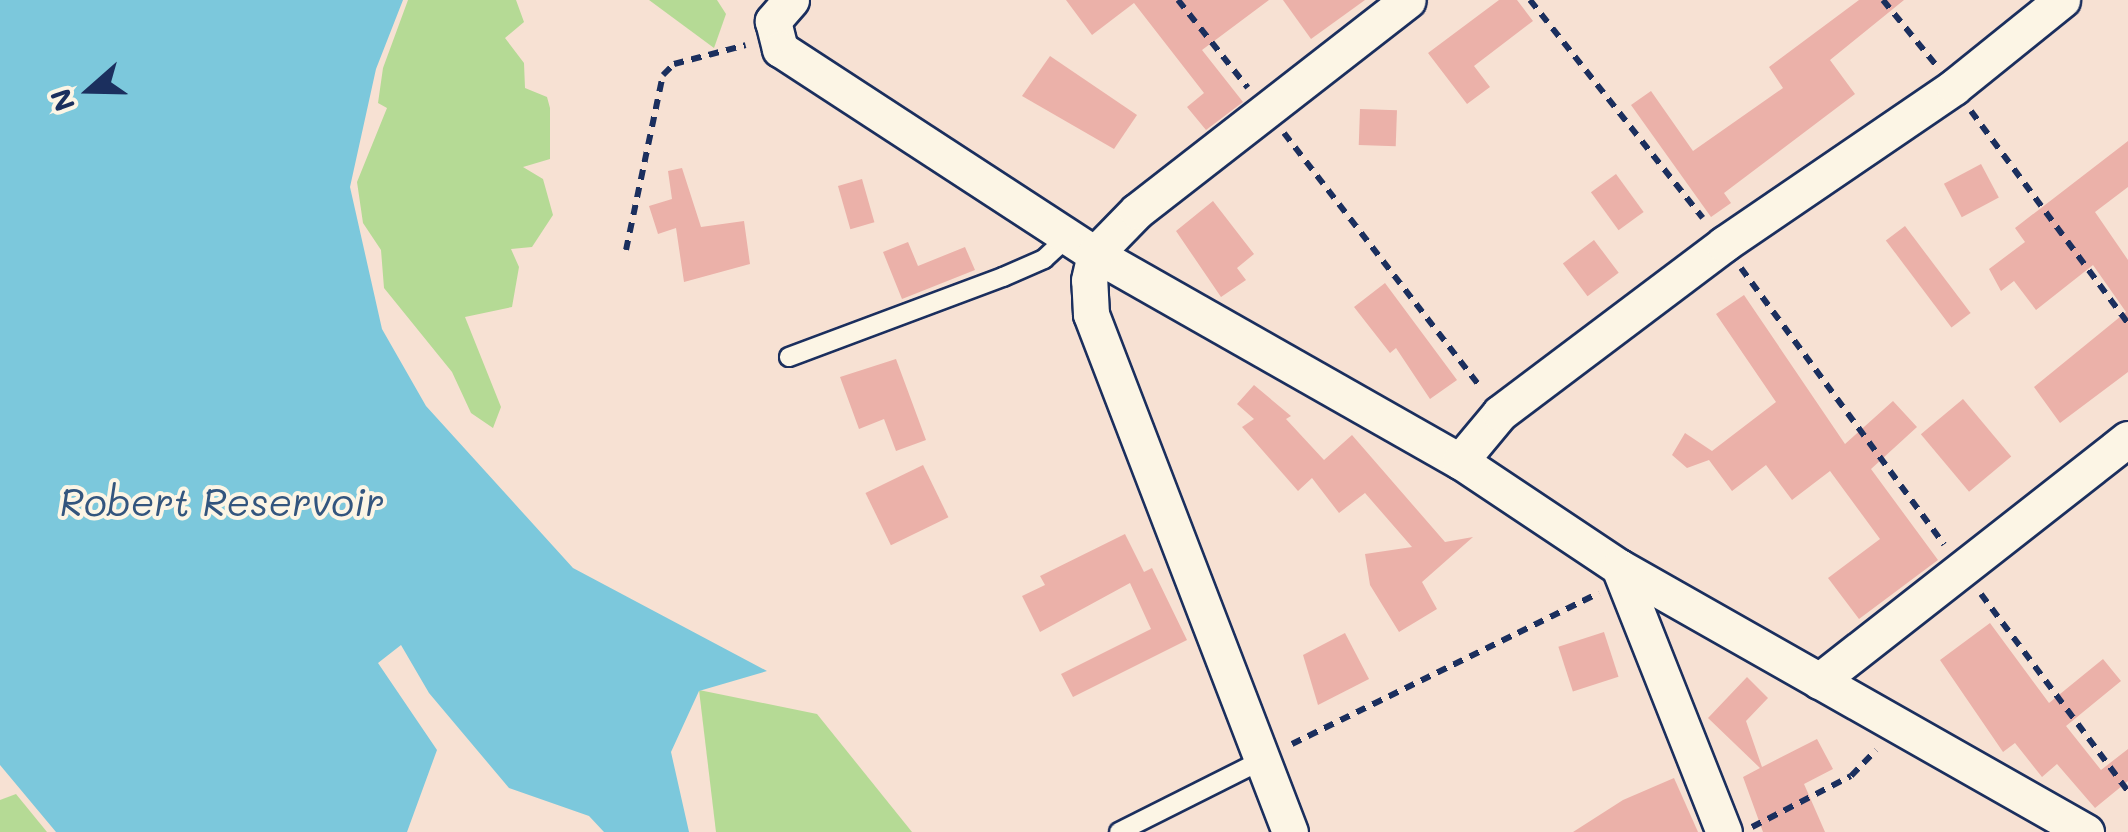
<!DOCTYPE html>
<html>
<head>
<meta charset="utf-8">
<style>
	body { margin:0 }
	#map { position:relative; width:2128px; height:832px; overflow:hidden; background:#f7e1d3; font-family:Mali,sans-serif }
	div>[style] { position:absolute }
	.green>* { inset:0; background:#b5da95 }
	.water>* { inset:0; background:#7cc8dc }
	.building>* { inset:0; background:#ebb1a9; transform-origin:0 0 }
	.path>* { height:6px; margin-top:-3px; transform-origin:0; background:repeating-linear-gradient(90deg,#1b2f5e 0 10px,transparent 0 18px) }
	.roads { filter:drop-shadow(2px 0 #1b2f5e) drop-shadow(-2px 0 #1b2f5e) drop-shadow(0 2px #1b2f5e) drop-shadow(0 -2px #1b2f5e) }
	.service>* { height:18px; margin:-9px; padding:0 9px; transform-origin:9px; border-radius:9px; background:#fcf5e5 }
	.minor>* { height:35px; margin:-17.5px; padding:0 17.5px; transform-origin:17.5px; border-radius:17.5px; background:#fcf5e5 }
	span { translate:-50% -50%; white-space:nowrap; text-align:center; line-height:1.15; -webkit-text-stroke:8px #fcf5e5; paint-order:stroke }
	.water-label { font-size:38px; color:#33557e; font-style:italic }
	.north { position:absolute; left:40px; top:40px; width:100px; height:100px; -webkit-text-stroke:8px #fcf5e5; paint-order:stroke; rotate:250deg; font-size:28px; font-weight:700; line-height:40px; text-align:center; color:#1b2f5e }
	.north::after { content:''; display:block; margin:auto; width:35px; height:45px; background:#1b2f5e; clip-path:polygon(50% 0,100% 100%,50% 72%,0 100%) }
</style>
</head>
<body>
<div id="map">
	<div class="green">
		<i style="clip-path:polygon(408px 0,516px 0,524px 22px,505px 38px,524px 63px,525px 88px,547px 97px,550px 108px,550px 159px,523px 167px,543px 179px,553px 215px,532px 247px,511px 249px,519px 267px,512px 307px,465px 317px,501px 407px,493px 428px,471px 413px,452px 372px,384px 288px,381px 250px,363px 223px,357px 182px,387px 108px,378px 103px,383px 68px)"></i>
		<i style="clip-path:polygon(649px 0,717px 0,726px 14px,714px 48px)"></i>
		<i style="clip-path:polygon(699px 690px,817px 714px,912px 832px,716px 832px)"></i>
		<i style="clip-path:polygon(16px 794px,47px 832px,0 832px,0 800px)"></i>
	</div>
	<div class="water">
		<i style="clip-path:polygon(0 0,403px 0,376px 69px,350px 187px,382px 329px,426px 406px,573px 568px,767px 671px,699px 691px,671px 752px,689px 832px,604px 832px,589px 816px,509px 788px,429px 693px,401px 645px,378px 663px,437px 750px,407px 832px,56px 832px,0 765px)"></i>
	</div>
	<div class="building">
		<i style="clip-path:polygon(1066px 0,1269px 0,1202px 50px,1243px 102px,1206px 130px,1187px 107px,1204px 93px,1134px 3px,1092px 35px)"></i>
		<i style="clip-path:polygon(1283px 0,1365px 0,1311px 39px)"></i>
		<i style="clip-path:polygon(1499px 0,1517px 0,1533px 21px,1474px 66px,1490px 87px,1467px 104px,1428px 53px)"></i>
		<i style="clip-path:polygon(1859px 0,1904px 0,1830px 60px,1855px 94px,1724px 193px,1731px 203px,1711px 217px,1631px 105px,1651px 91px,1693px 151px,1783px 88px,1769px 67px)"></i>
		<i style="clip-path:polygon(1050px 56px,1137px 115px,1114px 149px,1022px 96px)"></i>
		<i style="left:1360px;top:109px;width:37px;height:36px;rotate:2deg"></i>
		<i style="clip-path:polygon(2128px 141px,2128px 187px,2095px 212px,2128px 260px,2128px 372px,2060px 423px,2034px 387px,2126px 312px,2093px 265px,2036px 310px,2014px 281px,2001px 291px,1989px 269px,2025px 242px,2015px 228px)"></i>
		<i style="left:1981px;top:164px;width:38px;height:42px;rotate:62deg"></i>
		<i style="clip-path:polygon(682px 168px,701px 227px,744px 221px,750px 264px,684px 282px,676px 228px,658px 234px,649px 206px,672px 199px,668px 171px)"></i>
		<i style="left:1616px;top:174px;width:47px;height:31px;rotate:54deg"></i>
		<i style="left:862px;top:179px;width:45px;height:25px;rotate:74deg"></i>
		<i style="clip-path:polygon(1213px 201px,1254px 254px,1237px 268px,1246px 280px,1221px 297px,1176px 231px)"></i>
		<i style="left:1905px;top:226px;width:109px;height:24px;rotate:53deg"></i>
		<i style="left:1594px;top:240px;width:41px;height:39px;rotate:53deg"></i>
		<i style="clip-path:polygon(908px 242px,918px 266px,965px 247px,975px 270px,902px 299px,883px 252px)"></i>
		<i style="clip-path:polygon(1385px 283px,1457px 380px,1430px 399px,1396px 348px,1390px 353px,1354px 307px)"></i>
		<i style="clip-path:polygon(1744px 295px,1845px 444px,1893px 401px,1917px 427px,1871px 469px,1938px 560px,1859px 619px,1828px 578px,1880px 539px,1830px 471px,1792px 500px,1766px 465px,1732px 491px,1709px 460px,1687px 468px,1672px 455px,1685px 433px,1712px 451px,1776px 402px,1716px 314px)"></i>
		<i style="clip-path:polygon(896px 359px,926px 440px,896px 451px,884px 419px,859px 429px,840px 377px)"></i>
		<i style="clip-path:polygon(1254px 385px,1291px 416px,1286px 419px,1324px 460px,1352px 435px,1445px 542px,1473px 537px,1422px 582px,1437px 609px,1399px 632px,1370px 585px,1365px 554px,1412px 547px,1365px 493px,1339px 513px,1312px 478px,1298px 491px,1242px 427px,1254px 419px,1237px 404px)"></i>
		<i style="left:1963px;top:399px;width:75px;height:55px;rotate:50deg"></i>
		<i style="left:923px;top:465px;width:58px;height:64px;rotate:64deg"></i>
		<i style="clip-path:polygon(1125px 534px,1144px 572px,1152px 568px,1187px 640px,1073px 697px,1061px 674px,1151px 629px,1130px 583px,1040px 632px,1022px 596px,1045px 585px,1040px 576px)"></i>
		<i style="clip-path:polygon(1990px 623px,2049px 703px,2103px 659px,2121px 681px,2066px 726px,2101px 770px,2128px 749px,2128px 781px,2095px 808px,2057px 764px,2042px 777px,2015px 743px,2003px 752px,1940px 660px)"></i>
		<i style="left:1604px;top:632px;width:47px;height:48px;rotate:72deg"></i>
		<i style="clip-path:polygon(1345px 633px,1369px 679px,1318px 705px,1303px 655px)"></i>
		<i style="clip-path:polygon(1747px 677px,1768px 698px,1746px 721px,1762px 767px,1817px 739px,1833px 769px,1804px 784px,1825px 832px,1763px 832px,1743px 777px,1760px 768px,1708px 718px)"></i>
		<i style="clip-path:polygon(1674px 778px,1698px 832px,1573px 832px,1623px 800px)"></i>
	</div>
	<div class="path">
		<i style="left:1178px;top:0;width:112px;rotate:51.5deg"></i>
		<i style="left:1530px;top:0;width:278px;rotate:51.6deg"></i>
		<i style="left:1883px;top:0;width:84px;rotate:50.8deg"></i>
		<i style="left:1971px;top:111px;width:264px;rotate:53.5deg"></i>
		<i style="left:1284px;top:133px;width:322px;rotate:52.3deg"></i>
		<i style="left:626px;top:250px;width:179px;rotate:-78.1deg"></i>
		<i style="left:663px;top:75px;width:16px;rotate:-45deg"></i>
		<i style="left:674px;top:64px;width:74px;rotate:-14.8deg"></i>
		<i style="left:1741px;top:268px;width:343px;rotate:53.7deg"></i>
		<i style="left:1981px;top:594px;width:246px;rotate:53.3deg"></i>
		<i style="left:1292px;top:744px;width:342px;rotate:-26.2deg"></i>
		<i style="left:1752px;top:827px;width:111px;rotate:-27.3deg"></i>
		<i style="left:1851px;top:776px;width:36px;rotate:-46deg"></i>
	</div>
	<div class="roads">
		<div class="service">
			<i style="left:789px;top:357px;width:228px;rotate:-20.5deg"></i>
			<i style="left:1003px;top:277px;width:45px;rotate:-23.7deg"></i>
			<i style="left:1044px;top:259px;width:34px;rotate:-43deg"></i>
			<i style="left:1119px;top:832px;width:162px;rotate:-26.7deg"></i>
		</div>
		<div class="minor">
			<i style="left:791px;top:0;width:28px;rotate:131deg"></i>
			<i style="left:773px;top:21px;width:29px;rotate:76deg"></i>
			<i style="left:780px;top:49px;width:376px;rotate:33.1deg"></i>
			<i style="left:1095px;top:254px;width:420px;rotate:29.6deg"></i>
			<i style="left:1460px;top:461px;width:191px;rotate:33.7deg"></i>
			<i style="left:1619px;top:567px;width:537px;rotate:29.57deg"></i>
			<i style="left:1460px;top:461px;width:62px;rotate:-50.2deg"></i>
			<i style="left:1500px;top:413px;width:281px;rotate:-37deg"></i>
			<i style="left:1724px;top:244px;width:278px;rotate:-34.3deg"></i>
			<i style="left:1954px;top:87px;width:139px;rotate:-38.9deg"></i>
			<i style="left:1619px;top:567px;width:285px;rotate:68.4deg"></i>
			<i style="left:1819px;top:681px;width:392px;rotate:-38.1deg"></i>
			<i style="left:1290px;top:832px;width:555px;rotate:-111.02deg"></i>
			<i style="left:1091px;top:314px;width:34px;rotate:-93deg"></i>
			<i style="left:1089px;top:280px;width:27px;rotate:-77deg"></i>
			<i style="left:1095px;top:254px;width:60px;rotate:-45.7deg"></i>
			<i style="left:1137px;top:211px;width:343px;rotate:-37.9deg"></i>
		</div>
	</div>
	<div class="water-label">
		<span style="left:222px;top:502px">Robert Reservoir</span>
	</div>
	<div class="north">N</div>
</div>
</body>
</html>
